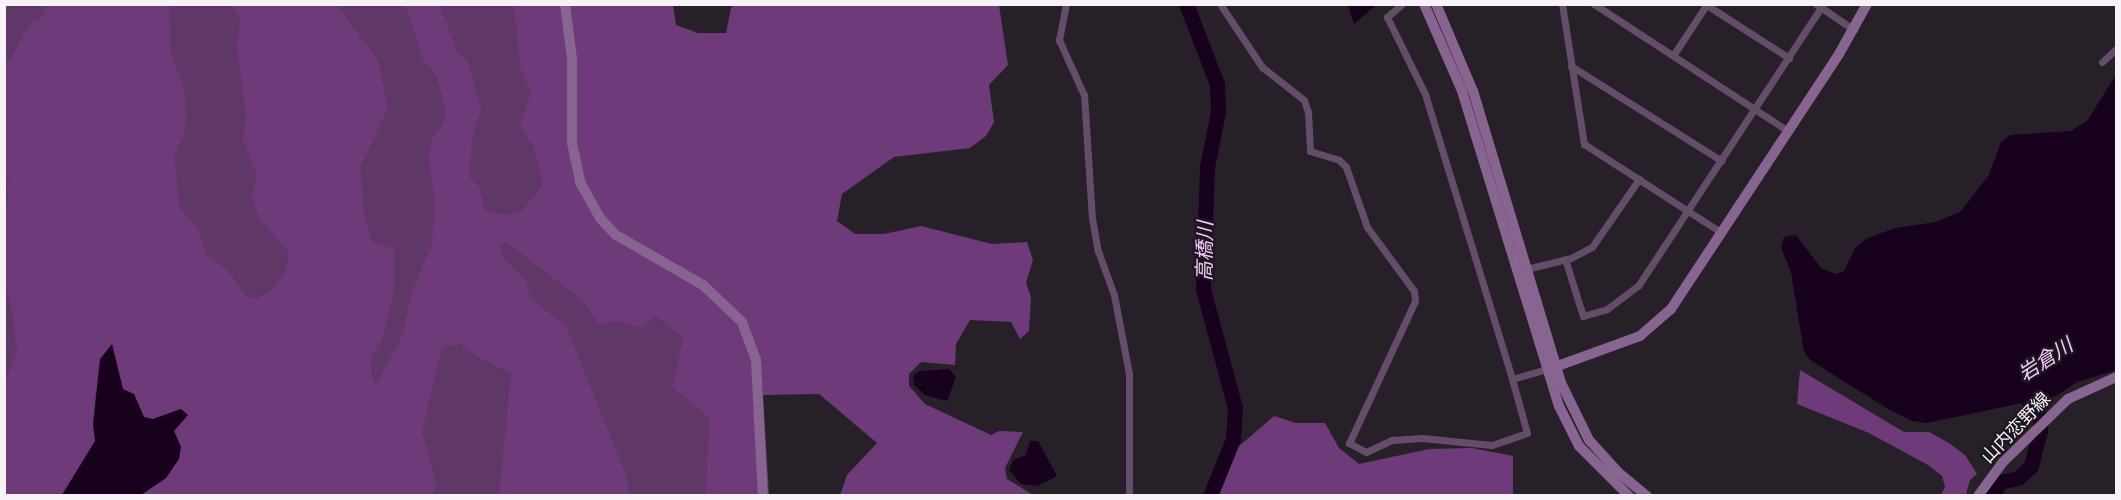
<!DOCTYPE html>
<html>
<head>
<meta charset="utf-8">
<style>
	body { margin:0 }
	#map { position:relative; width:2121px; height:500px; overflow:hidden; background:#272029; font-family:"IBM Plex Sans","Noto Sans JP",sans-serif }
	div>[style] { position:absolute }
	.green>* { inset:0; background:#5f3867 }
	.forest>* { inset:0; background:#6e3a79 }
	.water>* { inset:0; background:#18011d }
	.river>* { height:15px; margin:-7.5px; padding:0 7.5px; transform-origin:7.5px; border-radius:7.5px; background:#18011d }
	.street>* { height:7px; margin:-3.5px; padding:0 3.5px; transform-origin:3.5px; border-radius:3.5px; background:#644d68 }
	.secondary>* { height:10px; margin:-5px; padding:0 5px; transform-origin:5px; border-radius:5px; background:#886490 }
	span { translate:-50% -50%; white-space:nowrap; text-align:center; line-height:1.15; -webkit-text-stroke:4.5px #1e171f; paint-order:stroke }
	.street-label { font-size:18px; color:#f7f2f8 }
	.water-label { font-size:20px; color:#f6c9ff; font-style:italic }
	.frame { position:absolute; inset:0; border:6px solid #f7f2f8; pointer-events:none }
</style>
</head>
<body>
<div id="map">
	<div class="green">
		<i style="clip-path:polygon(4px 5px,560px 5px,689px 284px,759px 495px,5px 495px)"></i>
	</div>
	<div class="forest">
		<i style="clip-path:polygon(47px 5px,169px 5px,171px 54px,184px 88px,186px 117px,183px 136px,174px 156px,179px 207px,198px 229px,206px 254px,225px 268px,246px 296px,256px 299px,271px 290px,285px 274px,289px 253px,260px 219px,252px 198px,257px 175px,243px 140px,246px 115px,237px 46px,241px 19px,230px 5px,337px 5px,378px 60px,388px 108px,360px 167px,364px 211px,372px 242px,394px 249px,394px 290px,384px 335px,372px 356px,371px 375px,376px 385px,403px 334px,412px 292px,432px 244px,435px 203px,429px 156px,433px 137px,444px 124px,446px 112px,437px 77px,422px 58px,408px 11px,402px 5px,439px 5px,458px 53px,467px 60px,481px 109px,473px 136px,469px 177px,479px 187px,485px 211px,507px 215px,523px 210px,543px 184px,533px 146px,520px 125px,531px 93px,520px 67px,514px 5px,673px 5px,676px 25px,698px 33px,726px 33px,731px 8px,735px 5px,999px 5px,1008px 65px,989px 85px,994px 122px,986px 136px,970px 148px,894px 157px,842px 194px,837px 221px,855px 234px,884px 234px,921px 226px,992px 244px,1027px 242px,1033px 260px,1026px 283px,1031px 297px,1029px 331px,1020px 339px,1011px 322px,970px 320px,956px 344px,955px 365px,921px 362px,909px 374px,909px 386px,925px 404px,991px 435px,999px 431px,1023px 432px,1005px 468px,1007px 479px,1033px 495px,840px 495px,847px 475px,877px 443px,819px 394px,763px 395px,769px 495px,706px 495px,709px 418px,673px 387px,683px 337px,655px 315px,641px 328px,616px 321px,599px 324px,582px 300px,506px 242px,500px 246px,502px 255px,527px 283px,530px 298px,566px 326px,628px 480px,628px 495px,499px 495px,511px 373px,479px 358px,461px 344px,442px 347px,422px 432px,436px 482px,433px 495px,141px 495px,166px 478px,181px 447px,174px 431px,180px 409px,153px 419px,144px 417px,134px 394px,123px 389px,112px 345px,95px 394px,95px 441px,62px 495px,5px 495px,5px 383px,17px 351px,11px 303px,5px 289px,5px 208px,9px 204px,7px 187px,11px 180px,5px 179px,5px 62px,9px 61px,33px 20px,40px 20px)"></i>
		<i style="clip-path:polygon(1800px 370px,1904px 432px,1929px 432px,1949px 443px,1965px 455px,1977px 474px,1970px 480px,1966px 495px,1941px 495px,1945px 487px,1942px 476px,1928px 465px,1869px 433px,1797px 404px)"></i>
		<i style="clip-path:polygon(1274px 416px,1296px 423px,1325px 423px,1339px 448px,1359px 464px,1429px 449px,1472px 448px,1513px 456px,1513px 495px,1205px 495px,1215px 467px)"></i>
	</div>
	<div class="water">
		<i style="clip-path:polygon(1348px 5px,1348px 4px,1376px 5px,1354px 24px)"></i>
		<i style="clip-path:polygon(2116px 75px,2116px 370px,2077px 382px,2056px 396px,1927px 423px,1912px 421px,1888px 409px,1810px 360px,1804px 352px,1791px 272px,1781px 248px,1784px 237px,1796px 235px,1821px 268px,1835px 274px,1844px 271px,1855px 248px,1866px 239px,1895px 228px,1936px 222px,1960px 212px,1989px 175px,2001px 142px,2010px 135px,2071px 131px,2087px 121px)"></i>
		<i style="clip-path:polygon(112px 344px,123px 389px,134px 394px,144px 417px,153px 419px,181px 409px,188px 415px,174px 431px,181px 447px,179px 459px,166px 478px,141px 495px,62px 495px,95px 441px,93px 424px,100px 359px)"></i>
		<i style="clip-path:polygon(949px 369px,956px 377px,947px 401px,925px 395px,914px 385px,913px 376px,919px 371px)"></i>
		<i style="clip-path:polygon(1030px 441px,1038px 441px,1057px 476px,1037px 486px,1021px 484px,1009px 470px,1013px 460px,1026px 455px)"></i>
	</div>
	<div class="river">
		<i style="left:1186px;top:4px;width:86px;rotate:68.8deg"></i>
		<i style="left:1217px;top:84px;width:28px;rotate:88deg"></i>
		<i style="left:1218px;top:112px;width:56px;rotate:101.3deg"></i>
		<i style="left:1207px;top:167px;width:122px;rotate:91.9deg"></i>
		<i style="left:1203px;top:289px;width:123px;rotate:74.9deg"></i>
		<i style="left:1235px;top:408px;width:31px;rotate:94deg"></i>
		<i style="left:1233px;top:439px;width:61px;rotate:112deg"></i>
		<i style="left:1992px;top:496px;width:16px;rotate:-60deg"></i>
		<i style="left:2000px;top:482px;width:18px;rotate:-13deg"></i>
		<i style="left:2018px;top:478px;width:18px;rotate:-43deg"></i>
		<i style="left:2031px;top:466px;width:36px;rotate:-76deg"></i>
		<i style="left:2040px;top:431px;width:14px;rotate:-90deg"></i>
		<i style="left:2040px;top:417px;width:42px;rotate:-125.2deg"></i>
	</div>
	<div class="street">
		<i style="left:1066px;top:4px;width:37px;rotate:101deg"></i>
		<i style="left:1059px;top:40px;width:60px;rotate:65.6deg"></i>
		<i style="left:1084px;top:95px;width:123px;rotate:86.3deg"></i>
		<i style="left:1092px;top:218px;width:34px;rotate:80deg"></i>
		<i style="left:1098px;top:251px;width:47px;rotate:70deg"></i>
		<i style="left:1114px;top:295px;width:80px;rotate:79.2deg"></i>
		<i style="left:1129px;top:374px;width:122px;rotate:90deg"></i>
		<i style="left:1220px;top:4px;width:76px;rotate:56.3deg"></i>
		<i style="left:1262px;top:67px;width:53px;rotate:38.2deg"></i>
		<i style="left:1304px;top:100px;width:13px;rotate:72deg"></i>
		<i style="left:1308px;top:112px;width:39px;rotate:87deg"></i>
		<i style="left:1310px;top:151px;width:30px;rotate:17deg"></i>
		<i style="left:1339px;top:160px;width:10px;rotate:45deg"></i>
		<i style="left:1346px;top:167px;width:64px;rotate:70.7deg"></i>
		<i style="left:1367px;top:227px;width:79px;rotate:53.7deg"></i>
		<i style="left:1414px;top:291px;width:10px;rotate:84deg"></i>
		<i style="left:1415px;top:301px;width:157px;rotate:114.9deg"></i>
		<i style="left:1349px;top:443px;width:19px;rotate:28deg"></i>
		<i style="left:1366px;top:452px;width:29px;rotate:-25deg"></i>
		<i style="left:1392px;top:440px;width:30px;rotate:-4deg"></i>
		<i style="left:1422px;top:438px;width:70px;rotate:5.7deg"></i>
		<i style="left:1492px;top:445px;width:37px;rotate:-19deg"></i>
		<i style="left:1527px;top:433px;width:56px;rotate:-105.5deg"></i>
		<i style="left:1512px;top:379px;width:35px;rotate:-16deg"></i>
		<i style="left:1402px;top:4px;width:20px;rotate:139deg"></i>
		<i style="left:1387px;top:17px;width:86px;rotate:63.7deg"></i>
		<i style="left:1425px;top:94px;width:298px;rotate:73deg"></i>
		<i style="left:1562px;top:4px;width:142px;rotate:81.1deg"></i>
		<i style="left:1584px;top:144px;width:164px;rotate:32.8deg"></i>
		<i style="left:1594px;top:4px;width:232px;rotate:33.2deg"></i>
		<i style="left:1705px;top:4px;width:100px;rotate:32.7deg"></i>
		<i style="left:1816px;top:4px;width:46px;rotate:34.4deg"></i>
		<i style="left:1674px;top:54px;width:60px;rotate:-56.6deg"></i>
		<i style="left:2102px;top:62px;width:19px;rotate:-43deg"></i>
		<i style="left:1571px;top:66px;width:178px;rotate:32.2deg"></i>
		<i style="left:1565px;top:259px;width:60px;rotate:72.5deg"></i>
		<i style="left:1583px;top:316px;width:25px;rotate:-16deg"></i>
		<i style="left:1607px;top:309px;width:39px;rotate:-37deg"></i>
		<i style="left:1638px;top:286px;width:337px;rotate:-56.7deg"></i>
		<i style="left:1526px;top:269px;width:46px;rotate:-13.7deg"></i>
		<i style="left:1571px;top:258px;width:24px;rotate:-28deg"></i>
		<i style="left:1592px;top:247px;width:83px;rotate:-55.3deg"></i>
	</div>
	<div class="secondary">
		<i style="left:565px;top:4px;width:55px;rotate:82.7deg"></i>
		<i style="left:572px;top:59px;width:84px;rotate:90deg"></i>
		<i style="left:572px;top:143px;width:40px;rotate:78deg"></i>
		<i style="left:580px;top:182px;width:41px;rotate:60.9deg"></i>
		<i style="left:600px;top:218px;width:23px;rotate:47deg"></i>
		<i style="left:616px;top:235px;width:100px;rotate:29.9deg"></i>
		<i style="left:703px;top:285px;width:54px;rotate:43.5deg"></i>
		<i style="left:742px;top:322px;width:40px;rotate:69.8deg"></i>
		<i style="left:756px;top:360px;width:136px;rotate:87.1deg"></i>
		<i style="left:1424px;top:4px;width:95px;rotate:66.4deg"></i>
		<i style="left:1462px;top:91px;width:330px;rotate:72.9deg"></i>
		<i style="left:1559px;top:406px;width:45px;rotate:63.4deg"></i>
		<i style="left:1579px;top:446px;width:71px;rotate:45deg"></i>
		<i style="left:1436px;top:4px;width:95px;rotate:67deg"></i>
		<i style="left:1473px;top:91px;width:307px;rotate:73.2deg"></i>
		<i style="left:1562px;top:385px;width:61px;rotate:63.9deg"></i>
		<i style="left:1589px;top:440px;width:43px;rotate:47.8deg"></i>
		<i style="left:1618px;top:472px;width:38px;rotate:40deg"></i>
		<i style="left:1552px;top:368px;width:94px;rotate:-20deg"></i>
		<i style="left:1640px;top:336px;width:41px;rotate:-41.1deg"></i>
		<i style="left:1671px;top:309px;width:305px;rotate:-56.6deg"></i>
		<i style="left:1839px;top:54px;width:57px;rotate:-60.8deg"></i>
		<i style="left:1978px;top:496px;width:42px;rotate:-53.7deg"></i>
		<i style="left:2003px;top:462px;width:91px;rotate:-44.1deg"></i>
		<i style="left:2068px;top:399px;width:53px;rotate:-24.6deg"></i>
	</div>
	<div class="street-label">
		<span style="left:2016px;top:428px;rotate:-46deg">山内恋野線</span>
	</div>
	<div class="water-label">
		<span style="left:1204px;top:251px;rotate:-89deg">高橋川</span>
		<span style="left:2045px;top:359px;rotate:-33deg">岩倉川</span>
	</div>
	<div class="frame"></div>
</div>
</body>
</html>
